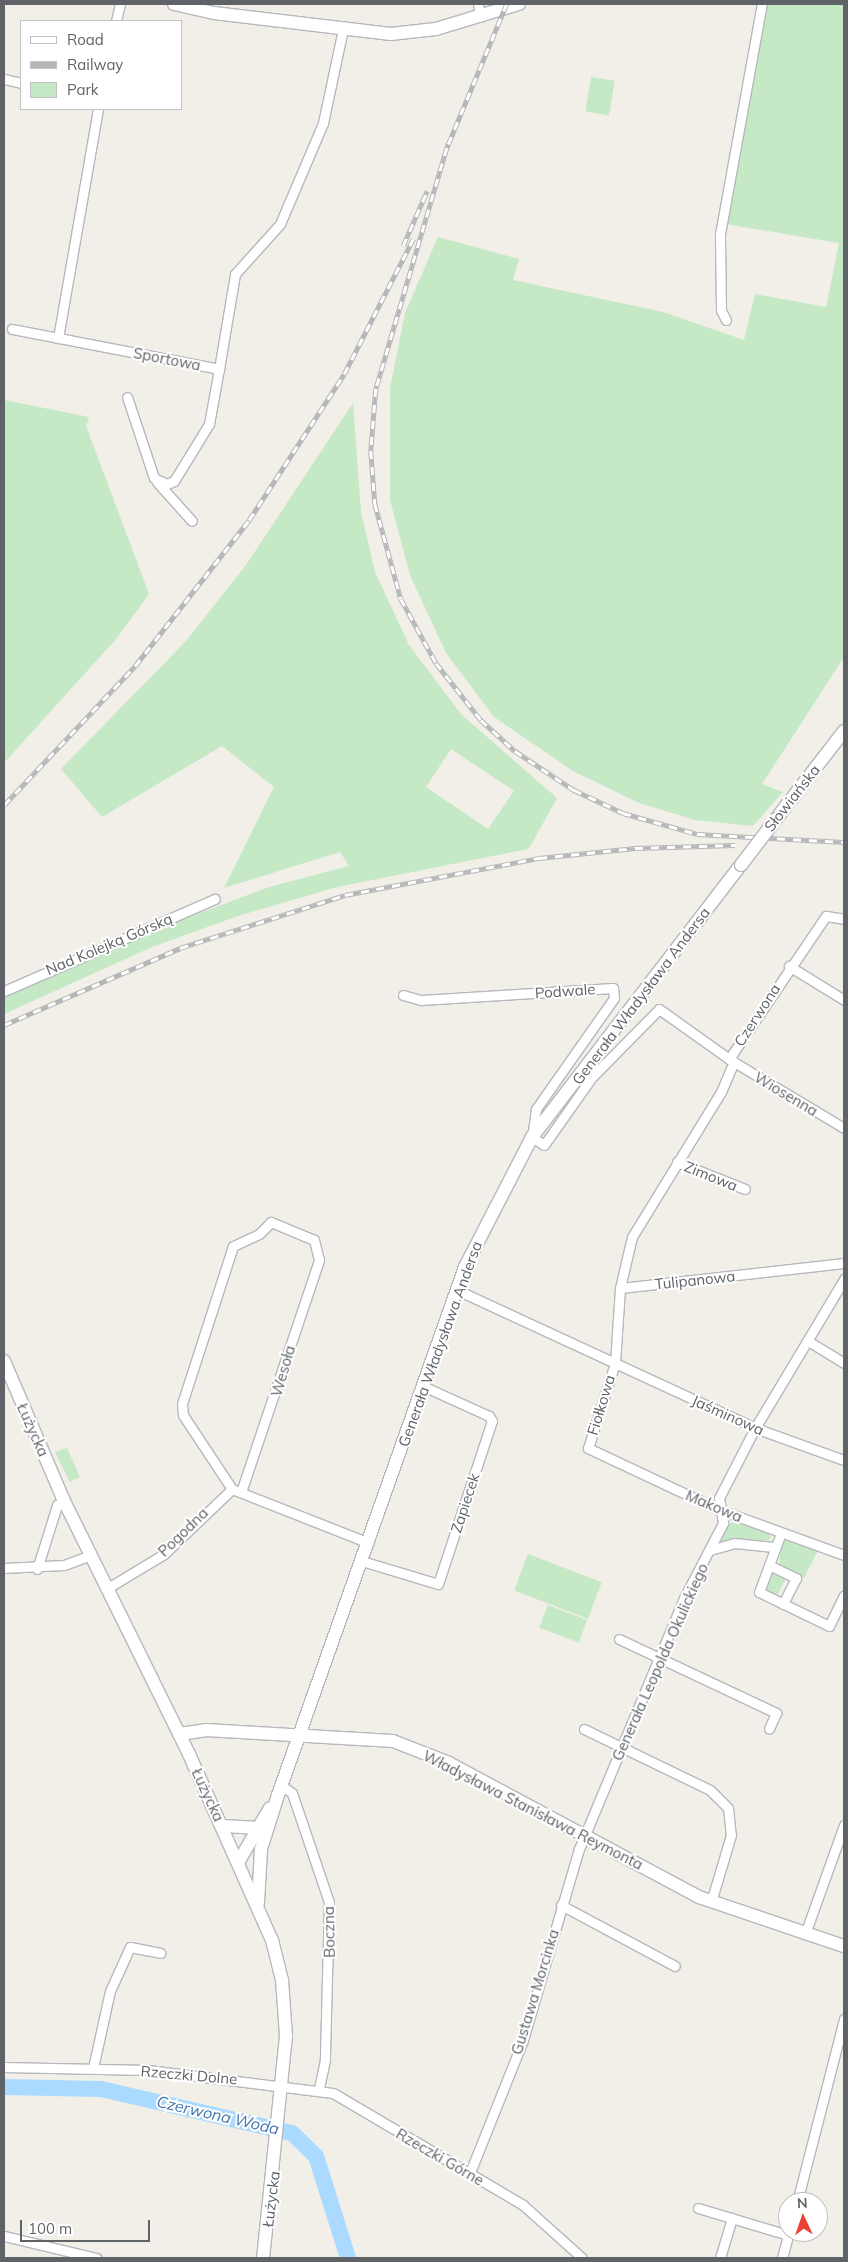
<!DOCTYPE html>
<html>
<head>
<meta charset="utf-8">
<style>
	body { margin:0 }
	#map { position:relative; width:848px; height:2262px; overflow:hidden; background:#f1efe8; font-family:Mulish,sans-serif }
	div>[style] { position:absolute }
	.green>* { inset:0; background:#c5e8c5; transform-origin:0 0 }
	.river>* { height:16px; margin:-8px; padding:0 8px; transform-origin:8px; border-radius:8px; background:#aadaff }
	.roads { filter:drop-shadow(1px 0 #b5b8bc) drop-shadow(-1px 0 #b5b8bc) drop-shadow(0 1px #b5b8bc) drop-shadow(0 -1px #b5b8bc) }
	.street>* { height:9px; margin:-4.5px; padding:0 4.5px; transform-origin:4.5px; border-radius:4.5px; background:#fff }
	.secondary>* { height:12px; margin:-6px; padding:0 6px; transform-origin:6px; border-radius:6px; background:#fff }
	.rail>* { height:4.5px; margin-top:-2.25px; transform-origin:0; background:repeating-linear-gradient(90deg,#fff 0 8px,#b6b7b8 0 16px); box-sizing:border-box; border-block:1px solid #b6b7b8 }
	.bridges { filter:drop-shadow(1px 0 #b6babf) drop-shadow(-1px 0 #b6babf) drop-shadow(0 1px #b6babf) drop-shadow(0 -1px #b6babf) }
	.secondary-bridge>* { height:12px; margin:-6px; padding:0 6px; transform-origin:6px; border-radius:6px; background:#fff }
	span { translate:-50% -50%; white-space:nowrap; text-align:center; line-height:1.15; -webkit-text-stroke:4px #fff; paint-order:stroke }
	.street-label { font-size:15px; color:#5f6368 }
	.water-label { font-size:16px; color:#4174aa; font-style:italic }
	.frame { position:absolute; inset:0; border:5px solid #5f6368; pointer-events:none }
	.legend { position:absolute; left:20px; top:20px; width:162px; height:90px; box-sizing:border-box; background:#fff; border:1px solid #bfc1c3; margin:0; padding:6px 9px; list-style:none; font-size:15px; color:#5f6368 }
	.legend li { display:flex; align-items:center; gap:10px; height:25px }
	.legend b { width:25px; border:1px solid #bfc1c3 }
	.north { position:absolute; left:778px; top:2192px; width:50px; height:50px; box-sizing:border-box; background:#fff; border:1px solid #bfc1c3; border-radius:50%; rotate:357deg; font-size:14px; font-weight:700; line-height:20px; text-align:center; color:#5f6368 }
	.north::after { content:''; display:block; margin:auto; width:18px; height:22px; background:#ea4335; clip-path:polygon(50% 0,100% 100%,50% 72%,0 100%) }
	.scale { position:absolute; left:20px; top:2220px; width:130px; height:22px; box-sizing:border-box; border:2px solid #5f6368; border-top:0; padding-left:6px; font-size:15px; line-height:18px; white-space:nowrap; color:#5f6368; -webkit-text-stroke:4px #fff; paint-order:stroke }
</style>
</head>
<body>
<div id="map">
	<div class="green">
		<i style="clip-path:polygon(766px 4px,844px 4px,844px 657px,762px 784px,783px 792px,753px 826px,695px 820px,639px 803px,573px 771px,494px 717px,446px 653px,410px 575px,390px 500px,390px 388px,405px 313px,438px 237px,519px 259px,513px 280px,663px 312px,744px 340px,755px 294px,826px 307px,839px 243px,726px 224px)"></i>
		<i style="left:591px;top:77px;width:24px;height:35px;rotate:9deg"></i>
		<i style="clip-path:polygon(4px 400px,89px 417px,86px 426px,149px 594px,117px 638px,4px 763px)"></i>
		<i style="clip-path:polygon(evenodd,353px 403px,361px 512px,375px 572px,409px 645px,461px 714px,557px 798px,531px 845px,528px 849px,337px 887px,238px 916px,152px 947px,4px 1014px,4px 996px,117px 944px,269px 887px,349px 866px,340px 852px,224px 888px,274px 787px,222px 746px,102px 817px,61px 769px,186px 641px,246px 565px,353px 403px,451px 749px,514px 791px,488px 829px,426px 787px,451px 749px)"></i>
		<i style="clip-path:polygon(67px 1448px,80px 1477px,70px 1482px,55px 1452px)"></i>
		<i style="clip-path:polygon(735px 1521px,768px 1533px,771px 1536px,769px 1540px,717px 1543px,725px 1526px)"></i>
		<i style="clip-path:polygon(788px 1540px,818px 1550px,804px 1578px,779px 1567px,781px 1544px)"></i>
		<i style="left:528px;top:1554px;width:79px;height:39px;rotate:21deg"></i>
		<i style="clip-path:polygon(772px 1572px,786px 1579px,776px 1597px,764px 1590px)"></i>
		<i style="left:548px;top:1605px;width:42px;height:24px;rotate:21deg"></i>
	</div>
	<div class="river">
		<i style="left:4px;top:2087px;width:97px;rotate:1.2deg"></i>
		<i style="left:101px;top:2089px;width:196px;rotate:13deg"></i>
		<i style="left:292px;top:2133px;width:33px;rotate:44deg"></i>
		<i style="left:316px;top:2156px;width:107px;rotate:72.6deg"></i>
	</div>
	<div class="roads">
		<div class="street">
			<i style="left:478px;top:4px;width:13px;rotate:81deg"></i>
			<i style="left:116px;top:21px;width:17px;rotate:-77deg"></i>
			<i style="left:4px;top:79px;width:17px;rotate:13deg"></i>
			<i style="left:726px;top:320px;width:11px;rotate:-117deg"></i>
			<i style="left:721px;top:310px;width:76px;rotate:-90.8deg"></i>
			<i style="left:720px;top:234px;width:234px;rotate:-79.7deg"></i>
			<i style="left:12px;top:329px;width:211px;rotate:10.9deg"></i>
			<i style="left:219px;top:369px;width:56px;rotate:100.3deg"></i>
			<i style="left:209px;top:424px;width:67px;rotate:121.6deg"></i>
			<i style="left:174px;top:481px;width:8px;rotate:157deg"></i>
			<i style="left:167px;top:484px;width:14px;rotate:-155deg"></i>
			<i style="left:154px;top:478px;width:85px;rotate:-108.4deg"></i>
			<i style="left:58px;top:338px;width:232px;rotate:-80.1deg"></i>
			<i style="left:219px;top:369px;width:96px;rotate:-80.4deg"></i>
			<i style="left:235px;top:274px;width:67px;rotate:-48deg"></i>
			<i style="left:280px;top:224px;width:110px;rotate:-66.9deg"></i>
			<i style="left:323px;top:123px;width:96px;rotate:-78deg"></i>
			<i style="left:157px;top:482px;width:52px;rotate:48.1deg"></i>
			<i style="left:789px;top:966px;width:65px;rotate:31.7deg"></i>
			<i style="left:4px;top:991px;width:230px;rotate:-23.6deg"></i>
			<i style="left:403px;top:995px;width:19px;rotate:16deg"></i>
			<i style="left:421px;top:1000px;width:192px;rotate:-3.6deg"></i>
			<i style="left:613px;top:988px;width:10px;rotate:84deg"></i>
			<i style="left:614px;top:998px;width:136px;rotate:125.1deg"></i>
			<i style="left:536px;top:1109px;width:28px;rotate:98deg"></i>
			<i style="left:532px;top:1137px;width:14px;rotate:34deg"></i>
			<i style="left:544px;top:1145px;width:83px;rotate:-54.8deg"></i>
			<i style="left:592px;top:1077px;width:95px;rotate:-45.4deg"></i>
			<i style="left:659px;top:1009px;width:86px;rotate:35.5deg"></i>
			<i style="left:729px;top:1059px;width:173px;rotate:-55.9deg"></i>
			<i style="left:826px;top:916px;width:18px;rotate:9deg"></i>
			<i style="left:729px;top:1059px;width:134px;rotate:31deg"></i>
			<i style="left:677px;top:1162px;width:73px;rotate:21.7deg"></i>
			<i style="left:844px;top:1263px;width:225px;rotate:173.6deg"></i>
			<i style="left:620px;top:1288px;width:75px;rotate:93.8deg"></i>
			<i style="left:615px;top:1363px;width:89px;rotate:107.6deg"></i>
			<i style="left:588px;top:1448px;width:146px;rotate:25.2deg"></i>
			<i style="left:720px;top:1510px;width:132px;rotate:19.9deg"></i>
			<i style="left:620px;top:1288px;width:52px;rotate:-76.8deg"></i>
			<i style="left:632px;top:1237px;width:170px;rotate:-58.5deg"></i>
			<i style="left:721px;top:1092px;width:33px;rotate:-67deg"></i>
			<i style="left:457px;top:1290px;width:328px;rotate:24.8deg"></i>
			<i style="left:755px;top:1428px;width:95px;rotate:19.8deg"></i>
			<i style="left:808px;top:1341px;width:42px;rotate:31.4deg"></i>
			<i style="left:241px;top:1492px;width:245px;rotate:-71.4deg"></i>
			<i style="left:319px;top:1260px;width:21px;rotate:-104deg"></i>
			<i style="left:314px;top:1240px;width:47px;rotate:-157.3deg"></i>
			<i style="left:271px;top:1222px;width:17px;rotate:135deg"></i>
			<i style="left:259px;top:1234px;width:29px;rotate:155deg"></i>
			<i style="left:233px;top:1246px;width:166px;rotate:107.9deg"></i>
			<i style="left:182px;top:1404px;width:11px;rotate:85deg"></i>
			<i style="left:183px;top:1415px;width:89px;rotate:56.5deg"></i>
			<i style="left:232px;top:1489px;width:147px;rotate:21.5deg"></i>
			<i style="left:781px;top:1533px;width:63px;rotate:110.4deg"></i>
			<i style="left:759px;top:1592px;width:78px;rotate:25.9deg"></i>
			<i style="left:829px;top:1626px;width:34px;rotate:-64deg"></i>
			<i style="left:710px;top:1550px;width:25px;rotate:-16deg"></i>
			<i style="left:734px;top:1543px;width:40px;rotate:5.7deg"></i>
			<i style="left:362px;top:1561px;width:79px;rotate:16.8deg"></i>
			<i style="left:438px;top:1584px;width:172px;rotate:-71.7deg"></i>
			<i style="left:492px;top:1421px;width:6px;rotate:-121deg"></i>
			<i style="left:489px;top:1416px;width:72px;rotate:-155.6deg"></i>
			<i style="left:771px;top:1566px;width:28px;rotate:26deg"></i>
			<i style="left:796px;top:1578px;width:29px;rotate:117deg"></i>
			<i style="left:4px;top:1568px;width:60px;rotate:-2.9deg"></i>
			<i style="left:64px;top:1565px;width:29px;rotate:-20deg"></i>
			<i style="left:37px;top:1569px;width:67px;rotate:-72.6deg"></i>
			<i style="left:57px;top:1505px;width:8px;rotate:-30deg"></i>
			<i style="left:106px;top:1589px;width:68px;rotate:-31.1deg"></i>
			<i style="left:164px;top:1554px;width:94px;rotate:-43.7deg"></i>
			<i style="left:619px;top:1639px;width:174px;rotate:25.2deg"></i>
			<i style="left:776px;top:1713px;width:17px;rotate:114deg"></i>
			<i style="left:584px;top:1729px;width:140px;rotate:25.8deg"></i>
			<i style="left:710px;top:1790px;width:25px;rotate:45deg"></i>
			<i style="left:728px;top:1808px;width:27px;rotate:84deg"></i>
			<i style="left:731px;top:1835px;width:70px;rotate:106.6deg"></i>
			<i style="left:282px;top:1786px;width:12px;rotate:35deg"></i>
			<i style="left:292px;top:1793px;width:115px;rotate:71.3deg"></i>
			<i style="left:329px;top:1902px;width:158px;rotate:91.5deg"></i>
			<i style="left:325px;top:2060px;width:30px;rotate:102deg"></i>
			<i style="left:561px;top:1905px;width:129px;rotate:28.2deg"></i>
			<i style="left:805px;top:1934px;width:116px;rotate:-70.3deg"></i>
			<i style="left:4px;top:2067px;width:144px;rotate:1.2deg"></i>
			<i style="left:148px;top:2070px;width:186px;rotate:7.1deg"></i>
			<i style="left:333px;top:2093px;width:221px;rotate:30.5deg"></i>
			<i style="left:523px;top:2205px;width:79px;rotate:41.9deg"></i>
			<i style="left:93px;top:2068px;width:79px;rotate:-77.6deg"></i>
			<i style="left:110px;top:1991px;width:48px;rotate:-65.6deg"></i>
			<i style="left:130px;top:1947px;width:31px;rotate:11deg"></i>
			<i style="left:469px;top:2175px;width:145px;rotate:-68.2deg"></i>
			<i style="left:523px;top:2040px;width:199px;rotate:-73.7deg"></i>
			<i style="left:579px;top:1849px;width:272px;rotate:-67.3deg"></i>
			<i style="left:684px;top:1598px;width:85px;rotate:-62.5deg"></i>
			<i style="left:723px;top:1523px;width:25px;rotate:-99deg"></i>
			<i style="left:719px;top:1498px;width:79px;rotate:-62.8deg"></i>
			<i style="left:755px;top:1428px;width:174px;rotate:-59.1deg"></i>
			<i style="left:797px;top:2202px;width:189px;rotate:-75.6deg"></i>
			<i style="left:698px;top:2208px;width:94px;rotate:16.7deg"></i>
			<i style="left:4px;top:2236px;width:95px;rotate:13.4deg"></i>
			<i style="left:720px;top:2258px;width:42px;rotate:-73.3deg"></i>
			<i style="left:782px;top:2258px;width:27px;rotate:-75deg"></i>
		</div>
		<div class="secondary">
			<i style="left:174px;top:4px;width:41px;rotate:12.7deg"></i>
			<i style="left:214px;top:13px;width:178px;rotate:6.8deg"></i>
			<i style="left:391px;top:34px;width:45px;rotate:-6.3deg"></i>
			<i style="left:436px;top:29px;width:87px;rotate:-16.8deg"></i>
			<i style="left:776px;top:819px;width:111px;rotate:-52.3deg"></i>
			<i style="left:4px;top:1361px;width:152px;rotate:66.8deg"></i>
			<i style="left:64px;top:1501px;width:282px;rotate:63.7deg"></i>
			<i style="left:189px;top:1754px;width:204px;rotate:66deg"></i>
			<i style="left:272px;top:1940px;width:41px;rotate:76deg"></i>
			<i style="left:282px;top:1980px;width:56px;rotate:85.9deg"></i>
			<i style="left:286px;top:2036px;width:223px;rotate:95.9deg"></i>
			<i style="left:179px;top:1734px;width:27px;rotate:-8deg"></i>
			<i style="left:206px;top:1730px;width:187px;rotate:3.4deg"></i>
			<i style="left:393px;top:1741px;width:60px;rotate:21.4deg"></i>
			<i style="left:449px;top:1763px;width:284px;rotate:28.2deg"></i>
			<i style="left:699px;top:1897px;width:153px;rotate:18.7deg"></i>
			<i style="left:222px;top:1826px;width:34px;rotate:3deg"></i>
			<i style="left:239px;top:1861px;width:61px;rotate:-59.7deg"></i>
			<i style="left:258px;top:1903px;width:54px;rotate:-86.8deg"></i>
			<i style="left:261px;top:1849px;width:57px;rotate:-72.5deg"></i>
			<i style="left:278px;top:1795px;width:560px;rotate:-70.5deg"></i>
			<i style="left:465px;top:1267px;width:146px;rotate:-62.7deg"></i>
			<i style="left:532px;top:1137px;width:343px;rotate:-52.5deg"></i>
		</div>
	</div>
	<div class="rail">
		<i style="left:507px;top:4px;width:156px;rotate:112.6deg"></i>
		<i style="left:447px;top:148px;width:251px;rotate:106.4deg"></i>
		<i style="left:376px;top:389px;width:62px;rotate:94.6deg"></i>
		<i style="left:371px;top:451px;width:53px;rotate:85.7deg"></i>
		<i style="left:375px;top:504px;width:98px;rotate:74.7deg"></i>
		<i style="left:401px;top:599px;width:73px;rotate:61.3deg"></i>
		<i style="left:436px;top:663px;width:73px;rotate:51.7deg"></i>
		<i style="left:481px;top:720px;width:46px;rotate:42.4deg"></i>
		<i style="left:515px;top:751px;width:71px;rotate:33.5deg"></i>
		<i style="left:574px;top:790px;width:54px;rotate:25.1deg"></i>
		<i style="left:623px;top:813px;width:77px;rotate:15.8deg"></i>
		<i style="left:697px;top:834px;width:147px;rotate:3.1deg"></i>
		<i style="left:403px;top:246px;width:60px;rotate:-66.4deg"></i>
		<i style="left:4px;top:805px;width:191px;rotate:-46.7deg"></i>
		<i style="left:135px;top:666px;width:185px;rotate:-52deg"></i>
		<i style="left:249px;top:520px;width:174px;rotate:-56.9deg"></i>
		<i style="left:344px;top:374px;width:152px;rotate:-62.9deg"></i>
		<i style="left:4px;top:1025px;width:192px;rotate:-23.6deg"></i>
		<i style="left:180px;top:948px;width:173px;rotate:-17.8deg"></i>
		<i style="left:345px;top:895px;width:197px;rotate:-10.8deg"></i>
		<i style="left:539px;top:858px;width:97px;rotate:-5.9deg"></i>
		<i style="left:635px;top:848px;width:100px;rotate:-1.7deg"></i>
	</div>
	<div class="bridges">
		<div class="secondary-bridge">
			<i style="left:741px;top:865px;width:58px;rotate:-52.7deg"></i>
		</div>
	</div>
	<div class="street-label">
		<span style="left:167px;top:359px;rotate:11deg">Sportowa</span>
		<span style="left:792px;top:798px;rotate:-52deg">Słowiańska</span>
		<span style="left:109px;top:944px;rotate:-23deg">Nad Kolejką Górską</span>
		<span style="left:565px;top:991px;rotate:-4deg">Podwale</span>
		<span style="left:641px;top:996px;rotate:-53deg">Generała Władysława Andersa</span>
		<span style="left:757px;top:1015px;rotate:-57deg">Czerwona</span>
		<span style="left:786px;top:1094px;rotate:31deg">Wiosenna</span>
		<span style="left:711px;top:1176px;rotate:22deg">Zimowa</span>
		<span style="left:695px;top:1280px;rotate:-6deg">Tulipanowa</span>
		<span style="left:440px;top:1344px;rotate:-70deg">Generała Władysława Andersa</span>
		<span style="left:283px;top:1371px;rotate:-74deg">Wesoła</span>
		<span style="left:601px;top:1405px;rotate:-73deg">Fiołkowa</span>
		<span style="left:728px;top:1415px;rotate:24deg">Jaśminowa</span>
		<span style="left:33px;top:1430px;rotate:66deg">Łużycka</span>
		<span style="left:465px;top:1503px;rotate:-72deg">Zapiecek</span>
		<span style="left:714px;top:1506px;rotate:23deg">Makowa</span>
		<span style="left:183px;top:1532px;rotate:-44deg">Pogodna</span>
		<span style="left:660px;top:1662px;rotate:-66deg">Generała Leopolda Okulickiego</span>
		<span style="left:208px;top:1795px;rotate:65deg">Łużycka</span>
		<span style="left:533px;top:1810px;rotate:27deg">Władysława Stanisława Reymonta</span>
		<span style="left:329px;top:1932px;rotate:-91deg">Boczna</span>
		<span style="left:535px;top:1992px;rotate:-73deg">Gustawa Morcinka</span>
		<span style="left:189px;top:2075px;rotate:5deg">Rzeczki Dolne</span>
		<span style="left:440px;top:2157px;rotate:30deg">Rzeczki Górne</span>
		<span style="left:271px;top:2199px;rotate:-83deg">Łużycka</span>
	</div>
	<div class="water-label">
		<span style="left:218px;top:2115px;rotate:13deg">Czerwona Woda</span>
	</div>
	<div class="frame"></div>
	<ul class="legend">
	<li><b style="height:6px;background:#fff"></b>Road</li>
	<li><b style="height:6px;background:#b6b7b8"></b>Railway</li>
	<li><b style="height:14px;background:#c5e8c5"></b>Park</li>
	</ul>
	<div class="north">N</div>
	<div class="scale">100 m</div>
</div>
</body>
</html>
